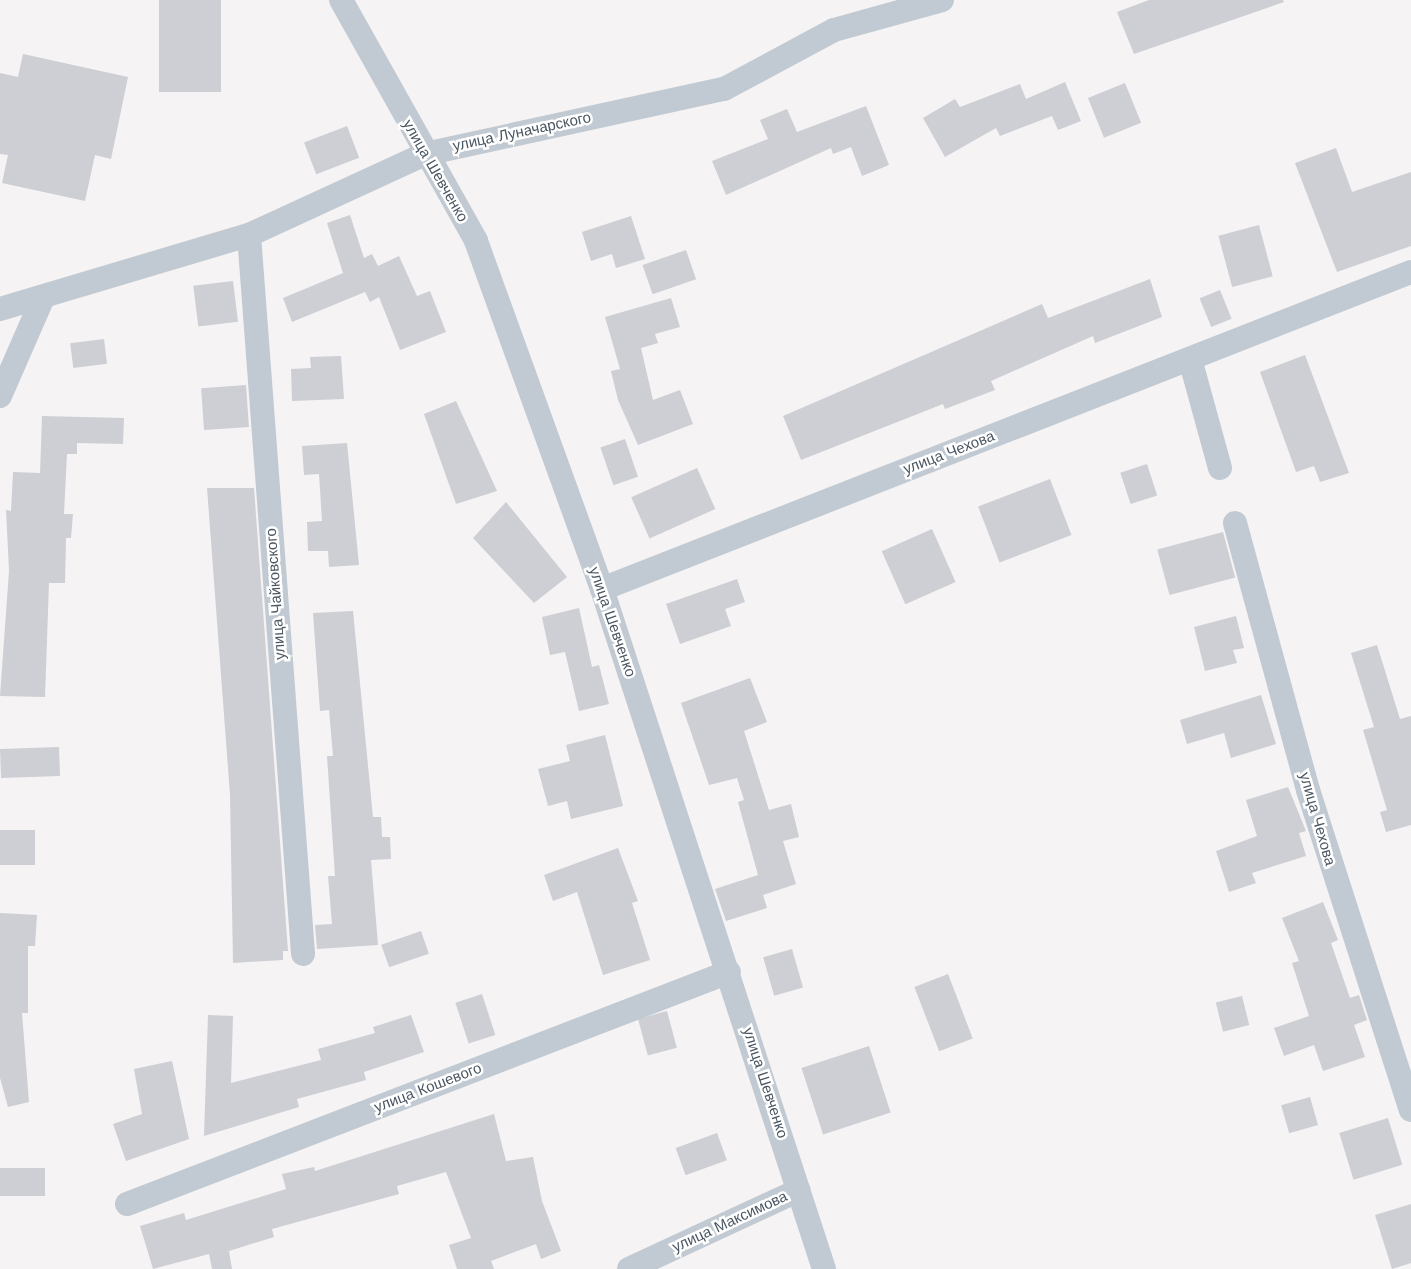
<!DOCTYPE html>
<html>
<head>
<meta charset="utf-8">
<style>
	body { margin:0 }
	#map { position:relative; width:1411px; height:1269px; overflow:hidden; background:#f5f3f3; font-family:"Work Sans",sans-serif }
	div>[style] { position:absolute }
	.building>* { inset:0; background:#cdcfd5; transform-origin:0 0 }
	.street>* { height:24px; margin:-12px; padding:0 12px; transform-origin:12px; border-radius:12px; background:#c1cad2 }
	span { translate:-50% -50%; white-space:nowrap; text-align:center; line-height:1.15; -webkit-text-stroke:5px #fff; paint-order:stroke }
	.street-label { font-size:15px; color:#4a5661 }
</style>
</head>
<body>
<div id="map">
	<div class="building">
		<i style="left:159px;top:0;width:62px;height:92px"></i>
		<i style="clip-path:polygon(1149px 0,1283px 0,1284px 2px,1134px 54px,1117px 12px)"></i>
		<i style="clip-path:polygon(23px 54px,128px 77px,111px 159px,95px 155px,85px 201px,2px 183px,8px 155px,0 154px,0 73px,18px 77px)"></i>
		<i style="clip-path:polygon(1065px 82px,1081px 121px,1058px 130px,1052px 116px,1000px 136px,996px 128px,945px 157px,923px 118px,955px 99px,960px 107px,1020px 84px,1026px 99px)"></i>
		<i style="left:1125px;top:83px;width:43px;height:40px;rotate:68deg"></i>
		<i style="clip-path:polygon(866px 106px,889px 165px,862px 176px,851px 147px,833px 154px,831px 148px,726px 195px,712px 161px,768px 139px,760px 120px,787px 109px,797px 132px)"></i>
		<i style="left:347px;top:126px;width:34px;height:46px;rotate:69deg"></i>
		<i style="clip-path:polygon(1336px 148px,1352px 192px,1411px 172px,1411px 246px,1337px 272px,1295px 163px)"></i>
		<i style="clip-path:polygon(350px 215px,364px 258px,372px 254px,378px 266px,399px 256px,417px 296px,430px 291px,446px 332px,400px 350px,379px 297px,370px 302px,365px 292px,292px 322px,283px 298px,343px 273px,327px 223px)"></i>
		<i style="clip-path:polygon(631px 216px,645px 259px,616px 268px,612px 254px,591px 261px,582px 232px)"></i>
		<i style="left:1259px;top:225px;width:53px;height:42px;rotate:75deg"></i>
		<i style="left:686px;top:250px;width:31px;height:46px;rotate:71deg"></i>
		<i style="clip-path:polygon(1150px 279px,1162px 317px,1095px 343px,1093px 336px,991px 381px,995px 390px,945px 409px,943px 404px,801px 460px,783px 416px,1042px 304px,1048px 318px)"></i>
		<i style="left:233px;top:281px;width:41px;height:40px;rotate:83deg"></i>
		<i style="left:1220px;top:290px;width:31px;height:22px;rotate:68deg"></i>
		<i style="clip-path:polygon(671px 298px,680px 327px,655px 334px,658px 343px,641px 348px,653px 400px,680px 390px,693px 424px,638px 445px,618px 400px,611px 371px,620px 369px,605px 317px)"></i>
		<i style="left:104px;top:339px;width:25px;height:34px;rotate:83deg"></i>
		<i style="clip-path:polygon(1305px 355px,1349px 473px,1320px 482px,1314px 466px,1296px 472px,1260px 372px)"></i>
		<i style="clip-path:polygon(341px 356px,344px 399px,292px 401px,291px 369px,311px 368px,310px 357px)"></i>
		<i style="left:246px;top:385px;width:42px;height:45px;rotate:86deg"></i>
		<i style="clip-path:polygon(456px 401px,497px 491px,456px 504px,424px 414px)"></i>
		<i style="clip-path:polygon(42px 416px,124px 418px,123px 444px,77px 443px,77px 454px,67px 454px,64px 514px,73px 514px,71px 538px,66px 538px,65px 583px,49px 583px,45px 697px,0 696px,9px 571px,6px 510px,11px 511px,13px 472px,40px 473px)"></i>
		<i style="left:625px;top:439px;width:40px;height:26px;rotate:71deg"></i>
		<i style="clip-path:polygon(347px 443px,359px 565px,329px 567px,328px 551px,308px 551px,307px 522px,322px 521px,319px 474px,304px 475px,302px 446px)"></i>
		<i style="left:1147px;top:464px;width:33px;height:28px;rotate:72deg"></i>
		<i style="left:697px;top:468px;width:45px;height:72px;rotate:66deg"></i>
		<i style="left:1050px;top:479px;width:60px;height:77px;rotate:69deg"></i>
		<i style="clip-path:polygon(207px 488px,254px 488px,288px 951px,283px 951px,283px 960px,233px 963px,230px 795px)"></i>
		<i style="clip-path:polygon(506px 502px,567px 577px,534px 603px,473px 538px)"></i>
		<i style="left:932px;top:529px;width:58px;height:55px;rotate:66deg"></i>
		<i style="left:1223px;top:532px;width:47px;height:68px;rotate:75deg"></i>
		<i style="clip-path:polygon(737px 579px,745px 602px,725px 609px,731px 626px,680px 644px,666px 604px)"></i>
		<i style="clip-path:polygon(579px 608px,592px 667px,599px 665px,609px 704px,579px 711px,565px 652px,550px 655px,542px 617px)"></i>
		<i style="clip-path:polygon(353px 611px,373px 817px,381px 817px,382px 837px,390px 837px,391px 859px,371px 860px,378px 945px,317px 949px,315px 925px,332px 924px,328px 876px,335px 876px,327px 756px,333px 756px,329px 710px,320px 711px,313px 613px)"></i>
		<i style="clip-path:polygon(1236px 616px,1244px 648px,1233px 650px,1237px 663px,1205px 671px,1194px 627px)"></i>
		<i style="clip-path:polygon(1377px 645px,1400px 719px,1411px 716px,1411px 825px,1386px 832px,1380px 812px,1387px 810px,1363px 730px,1374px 727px,1351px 653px)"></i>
		<i style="clip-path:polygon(750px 678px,767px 722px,744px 731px,769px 810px,791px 804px,799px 837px,783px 841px,796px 884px,763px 895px,767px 908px,726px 921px,715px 889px,758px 875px,738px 802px,744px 800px,737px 778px,709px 785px,681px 703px)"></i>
		<i style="clip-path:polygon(1261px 695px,1276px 744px,1231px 758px,1224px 733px,1187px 744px,1180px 720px)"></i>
		<i style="clip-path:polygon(605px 735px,623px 806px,571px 819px,567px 801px,548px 806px,538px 769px,570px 761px,566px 745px)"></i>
		<i style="left:59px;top:747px;width:29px;height:59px;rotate:88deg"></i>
		<i style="clip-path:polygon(1288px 787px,1306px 831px,1299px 833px,1306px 856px,1252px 873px,1256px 883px,1229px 892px,1216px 851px,1257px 836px,1246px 800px)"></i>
		<i style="left:0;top:830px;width:35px;height:35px"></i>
		<i style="clip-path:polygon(618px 848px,638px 901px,632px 903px,650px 960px,603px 975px,577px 892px,553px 901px,544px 875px)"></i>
		<i style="clip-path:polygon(1323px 902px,1338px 940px,1331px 943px,1350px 998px,1359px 995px,1367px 1020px,1354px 1025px,1365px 1057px,1323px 1071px,1314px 1045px,1284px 1056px,1274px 1028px,1309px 1016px,1292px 963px,1299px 961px,1282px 918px)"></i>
		<i style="clip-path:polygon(0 913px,37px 915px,35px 946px,28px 946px,28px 1013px,22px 1013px,29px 1102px,8px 1107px,0 1078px)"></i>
		<i style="left:421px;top:931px;width:24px;height:42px;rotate:71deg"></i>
		<i style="left:792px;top:949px;width:40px;height:30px;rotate:74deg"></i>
		<i style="left:948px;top:974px;width:69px;height:36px;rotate:69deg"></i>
		<i style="left:482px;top:994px;width:43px;height:28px;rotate:72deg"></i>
		<i style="left:1242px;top:996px;width:30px;height:27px;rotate:76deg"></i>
		<i style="left:667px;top:1011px;width:38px;height:30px;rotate:75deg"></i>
		<i style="clip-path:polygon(208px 1015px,233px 1016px,231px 1083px,321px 1060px,318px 1049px,375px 1033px,373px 1027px,411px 1015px,424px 1052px,364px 1072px,366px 1080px,297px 1099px,299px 1107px,204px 1136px)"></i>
		<i style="left:869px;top:1046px;width:70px;height:71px;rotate:72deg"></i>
		<i style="clip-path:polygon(172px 1061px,189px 1139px,126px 1161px,113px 1124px,142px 1114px,134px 1069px)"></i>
		<i style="left:1310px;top:1097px;width:29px;height:30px;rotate:74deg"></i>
		<i style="clip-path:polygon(494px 1114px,506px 1161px,533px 1157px,542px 1201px,561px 1251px,541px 1259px,536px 1244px,491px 1261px,494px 1269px,457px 1269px,449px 1245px,471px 1238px,446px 1172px,397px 1186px,399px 1194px,272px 1229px,274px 1237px,229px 1251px,232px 1269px,212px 1269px,209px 1254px,153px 1269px,140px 1226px,184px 1213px,186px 1220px,286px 1189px,282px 1174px,314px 1167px,315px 1171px)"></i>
		<i style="left:1388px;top:1118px;width:49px;height:51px;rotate:73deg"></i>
		<i style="left:717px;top:1133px;width:29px;height:44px;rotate:70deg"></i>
		<i style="left:45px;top:1168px;width:28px;height:45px;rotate:90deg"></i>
		<i style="clip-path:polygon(1411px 1204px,1411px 1263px,1392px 1269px,1375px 1215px)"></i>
	</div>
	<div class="street">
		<i style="left:341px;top:0;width:276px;rotate:60.7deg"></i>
		<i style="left:476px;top:241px;width:370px;rotate:70.1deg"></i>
		<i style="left:602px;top:589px;width:715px;rotate:71.92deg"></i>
		<i style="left:249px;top:235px;width:721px;rotate:85.7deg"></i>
		<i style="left:0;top:309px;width:260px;rotate:-16.6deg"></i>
		<i style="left:249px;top:235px;width:194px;rotate:-24.7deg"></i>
		<i style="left:425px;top:154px;width:306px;rotate:-12.3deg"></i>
		<i style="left:724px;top:89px;width:125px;rotate:-28.2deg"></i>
		<i style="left:834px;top:30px;width:112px;rotate:-15.5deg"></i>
		<i style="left:1190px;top:359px;width:113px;rotate:74.6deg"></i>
		<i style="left:0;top:396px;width:105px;rotate:-66.4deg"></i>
		<i style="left:1235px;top:523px;width:277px;rotate:74.7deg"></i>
		<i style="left:1308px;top:790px;width:336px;rotate:72.2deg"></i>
		<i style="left:602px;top:589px;width:869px;rotate:-21.4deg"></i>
		<i style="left:127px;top:1204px;width:645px;rotate:-21.08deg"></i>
		<i style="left:629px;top:1269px;width:187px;rotate:-24.9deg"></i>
	</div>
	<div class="street-label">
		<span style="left:522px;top:132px;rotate:-12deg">улица Луначарского</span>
		<span style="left:435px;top:171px;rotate:60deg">улица Шевченко</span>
		<span style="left:949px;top:453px;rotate:-21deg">улица Чехова</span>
		<span style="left:276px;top:594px;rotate:-94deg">улица Чайковского</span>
		<span style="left:612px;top:622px;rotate:71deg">улица Шевченко</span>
		<span style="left:1317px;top:819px;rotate:74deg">улица Чехова</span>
		<span style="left:765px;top:1083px;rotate:72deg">улица Шевченко</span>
		<span style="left:428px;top:1088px;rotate:-21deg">улица Кошевого</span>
		<span style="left:730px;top:1222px;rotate:-25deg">улица Максимова</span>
	</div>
</div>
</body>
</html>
